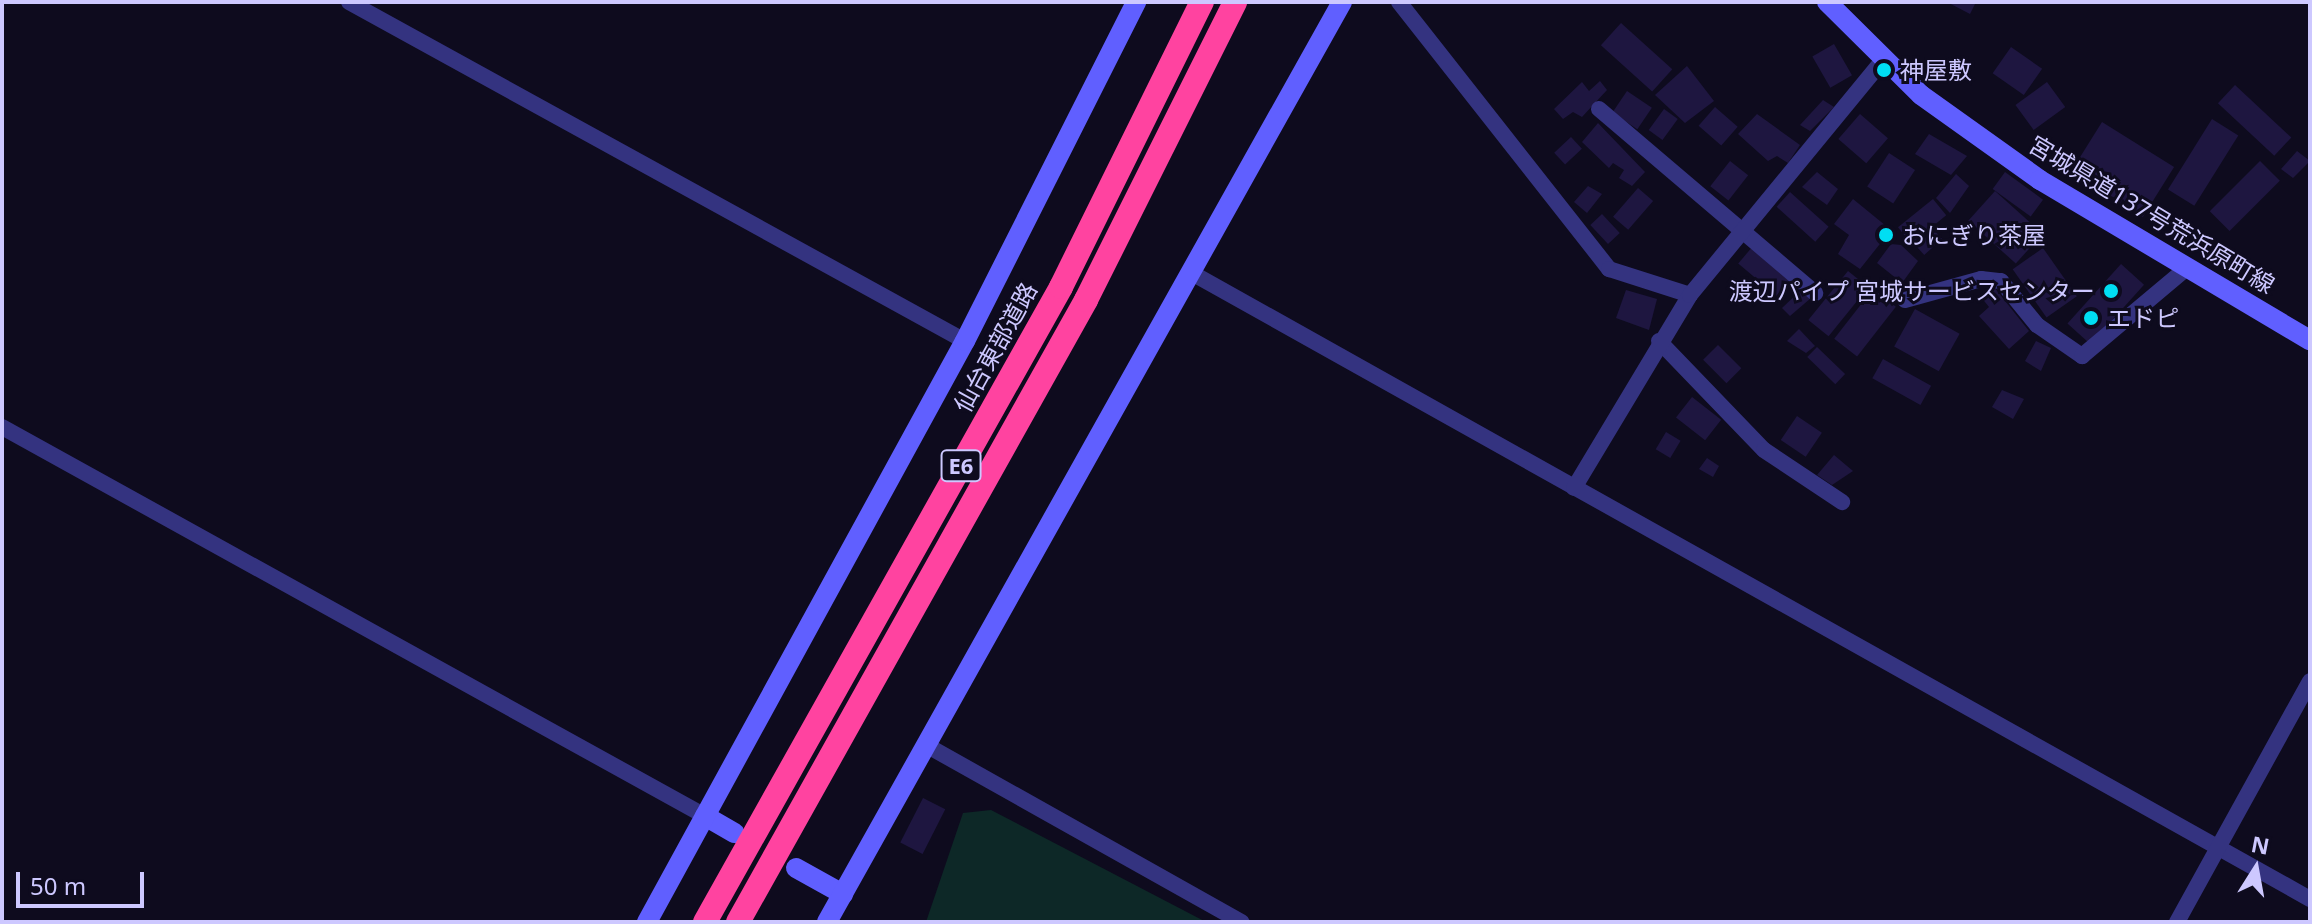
<!DOCTYPE html>
<html>
<head>
<meta charset="utf-8">
<style>
	body { margin:0 }
	#map { position:relative; width:2312px; height:924px; overflow:hidden; background:#0e0b1e; font-family:"Noto Sans","Noto Sans JP",sans-serif }
	div>[style] { position:absolute }
	.green>* { inset:0; background:#0d2827 }
	.building>* { inset:0; background:#1e1640; transform-origin:0 0 }
	.street>* { height:16px; margin:-8px; padding:0 8px; transform-origin:8px; border-radius:8px; background:#343380 }
	.secondary>* { height:20px; margin:-10px; padding:0 10px; transform-origin:10px; border-radius:10px; background:#605fff }
	.highway>* { height:24px; margin:-12px; padding:0 12px; transform-origin:12px; border-radius:12px; background:#ff43a0 }
	.dots>* { width:22px; height:22px; translate:-50% -50%; box-sizing:border-box; border:4px solid #0e0b1e; border-radius:50% }
	span { translate:-50% -50%; white-space:nowrap; text-align:center; line-height:1.15; -webkit-text-stroke:6px #0e0b1e; paint-order:stroke }
	.shield-label span { padding:2px 6px; background:#0e0b1e; border:2px solid; border-radius:6px; -webkit-text-stroke-width:0 }
	.shield-label { font-size:22px; color:#cdc8ff; font-weight:700 }
	.poi-label { font-size:24px; color:#cdc8ff }
	.left { translate:0 -50%; text-align:left }
	.right { translate:-100% -50%; text-align:right }
	.street-label { font-size:24px; color:#cdc8ff }
	.frame { position:absolute; inset:0; border:4px solid #cdc8ff; pointer-events:none }
	.north { position:absolute; left:2216px; top:828px; width:80px; height:80px; -webkit-text-stroke:6px #0e0b1e; paint-order:stroke; rotate:11deg; font-size:22px; font-weight:700; line-height:32px; text-align:center; color:#cdc8ff }
	.north::after { content:''; display:block; margin:auto; width:28px; height:36px; background:#cdc8ff; clip-path:polygon(50% 0,100% 100%,50% 72%,0 100%) }
	.scale { position:absolute; left:16px; top:872px; width:128px; height:36px; box-sizing:border-box; border:4px solid #cdc8ff; border-top:0; padding-left:10px; font-size:24px; line-height:28px; white-space:nowrap; color:#cdc8ff; -webkit-text-stroke:6px #0e0b1e; paint-order:stroke }
</style>
</head>
<body>
<div id="map">
	<div class="green">
		<i style="clip-path:polygon(991px 810px,1206px 922px,926px 922px,963px 813px)"></i>
	</div>
	<div class="building">
		<i style="clip-path:polygon(1947px 2px,1976px 2px,1970px 14px)"></i>
		<i style="left:1621px;top:23px;width:69px;height:30px;rotate:42deg"></i>
		<i style="left:1834px;top:44px;width:36px;height:25px;rotate:60deg"></i>
		<i style="left:2011px;top:47px;width:38px;height:32px;rotate:35deg"></i>
		<i style="clip-path:polygon(1687px 66px,1714px 101px,1685px 123px,1655px 95px)"></i>
		<i style="clip-path:polygon(1600px 81px,1607px 90px,1582px 117px,1573px 112px,1563px 119px,1554px 109px,1582px 82px,1589px 91px)"></i>
		<i style="left:2047px;top:82px;width:31px;height:39px;rotate:54deg"></i>
		<i style="left:2235px;top:85px;width:77px;height:25px;rotate:43deg"></i>
		<i style="left:1627px;top:91px;width:30px;height:26px;rotate:34deg"></i>
		<i style="clip-path:polygon(1823px 100px,1834px 107px,1810px 131px,1800px 125px)"></i>
		<i style="left:1715px;top:107px;width:30px;height:25px;rotate:41deg"></i>
		<i style="left:1664px;top:109px;width:17px;height:26px;rotate:36deg"></i>
		<i style="clip-path:polygon(1757px 114px,1800px 145px,1788px 163px,1777px 156px,1768px 161px,1738px 134px)"></i>
		<i style="left:1860px;top:114px;width:37px;height:33px;rotate:41deg"></i>
		<i style="left:2212px;top:119px;width:31px;height:83px;rotate:32deg"></i>
		<i style="left:2102px;top:122px;width:85px;height:59px;rotate:32deg"></i>
		<i style="clip-path:polygon(1598px 123px,1645px 172px,1632px 186px,1619px 178px,1624px 170px,1613px 163px,1609px 168px,1582px 142px)"></i>
		<i style="clip-path:polygon(1929px 134px,1967px 156px,1951px 175px,1915px 154px)"></i>
		<i style="left:1571px;top:137px;width:16px;height:23px;rotate:47deg"></i>
		<i style="clip-path:polygon(2297px 151px,2310px 161px,2293px 178px,2281px 169px)"></i>
		<i style="left:1889px;top:153px;width:31px;height:40px;rotate:33deg"></i>
		<i style="left:1730px;top:161px;width:23px;height:32px;rotate:38deg"></i>
		<i style="left:2260px;top:161px;width:28px;height:71px;rotate:45deg"></i>
		<i style="clip-path:polygon(1817px 172px,1838px 189px,1827px 205px,1802px 187px)"></i>
		<i style="left:2005px;top:172px;width:47px;height:21px;rotate:36deg"></i>
		<i style="clip-path:polygon(1956px 174px,1969px 186px,1950px 213px,1936px 198px)"></i>
		<i style="clip-path:polygon(1588px 186px,1602px 194px,1587px 213px,1574px 202px)"></i>
		<i style="left:1638px;top:188px;width:20px;height:38px;rotate:41deg"></i>
		<i style="left:1995px;top:191px;width:64px;height:40px;rotate:42deg"></i>
		<i style="left:1790px;top:192px;width:52px;height:20px;rotate:42deg"></i>
		<i style="clip-path:polygon(1853px 199px,1891px 230px,1860px 269px,1838px 254px,1849px 235px,1834px 224px)"></i>
		<i style="left:1933px;top:199px;width:21px;height:45px;rotate:51deg"></i>
		<i style="left:1602px;top:214px;width:26px;height:16px;rotate:47deg"></i>
		<i style="left:1934px;top:230px;width:12px;height:24px;rotate:48deg"></i>
		<i style="clip-path:polygon(1891px 244px,1901px 245px,1918px 261px,1902px 283px,1877px 263px)"></i>
		<i style="left:1753px;top:246px;width:50px;height:23px;rotate:40deg"></i>
		<i style="left:2043px;top:248px;width:59px;height:37px;rotate:55deg"></i>
		<i style="left:2121px;top:264px;width:31px;height:80px;rotate:42deg"></i>
		<i style="left:1848px;top:271px;width:26px;height:63px;rotate:39deg"></i>
		<i style="clip-path:polygon(1994px 287px,2029px 331px,2009px 349px,1979px 316px,1989px 307px,1981px 297px)"></i>
		<i style="left:1873px;top:289px;width:29px;height:63px;rotate:38deg"></i>
		<i style="clip-path:polygon(1626px 290px,1657px 299px,1649px 330px,1616px 318px)"></i>
		<i style="clip-path:polygon(1801px 290px,1811px 298px,1790px 316px,1782px 308px)"></i>
		<i style="left:1915px;top:309px;width:51px;height:43px;rotate:29deg"></i>
		<i style="clip-path:polygon(1799px 329px,1815px 346px,1806px 353px,1787px 341px)"></i>
		<i style="clip-path:polygon(2036px 341px,2051px 348px,2041px 371px,2025px 361px)"></i>
		<i style="left:1718px;top:345px;width:33px;height:21px;rotate:45deg"></i>
		<i style="left:1817px;top:347px;width:39px;height:14px;rotate:44deg"></i>
		<i style="left:1883px;top:359px;width:55px;height:22px;rotate:29deg"></i>
		<i style="clip-path:polygon(2002px 390px,2024px 399px,2013px 419px,1992px 407px)"></i>
		<i style="left:1692px;top:397px;width:37px;height:26px;rotate:38deg"></i>
		<i style="left:1797px;top:416px;width:30px;height:29px;rotate:34deg"></i>
		<i style="left:1666px;top:432px;width:17px;height:20px;rotate:31deg"></i>
		<i style="clip-path:polygon(1834px 455px,1853px 471px,1832px 485px,1817px 475px)"></i>
		<i style="clip-path:polygon(1707px 458px,1719px 466px,1713px 477px,1699px 469px)"></i>
		<i style="left:923px;top:798px;width:25px;height:50px;rotate:27deg"></i>
	</div>
	<div class="street">
		<i style="left:349px;top:2px;width:703px;rotate:28.83deg"></i>
		<i style="left:1399px;top:2px;width:340px;rotate:51.8deg"></i>
		<i style="left:1609px;top:269px;width:85px;rotate:17.8deg"></i>
		<i style="left:1599px;top:109px;width:284px;rotate:40.4deg"></i>
		<i style="left:1190px;top:272px;width:1284px;rotate:29.24deg"></i>
		<i style="left:1905px;top:300px;width:79px;rotate:-15.4deg"></i>
		<i style="left:1981px;top:279px;width:20px;rotate:6deg"></i>
		<i style="left:2001px;top:281px;width:57px;rotate:50.7deg"></i>
		<i style="left:2037px;top:325px;width:55px;rotate:34.6deg"></i>
		<i style="left:2082px;top:356px;width:137px;rotate:-40deg"></i>
		<i style="left:1659px;top:341px;width:151px;rotate:46.1deg"></i>
		<i style="left:1764px;top:450px;width:94px;rotate:33.7deg"></i>
		<i style="left:2px;top:427px;width:803px;rotate:28.96deg"></i>
		<i style="left:1574px;top:488px;width:225px;rotate:-59deg"></i>
		<i style="left:1690px;top:295px;width:303px;rotate:-50.6deg"></i>
		<i style="left:926px;top:745px;width:362px;rotate:29.3deg"></i>
		<i style="left:2177px;top:922px;width:275px;rotate:-61.1deg"></i>
	</div>
	<div class="secondary">
		<i style="left:1827px;top:2px;width:132px;rotate:44.7deg"></i>
		<i style="left:1921px;top:95px;width:146px;rotate:35.5deg"></i>
		<i style="left:2040px;top:180px;width:314px;rotate:30.7deg"></i>
		<i style="left:705px;top:816px;width:34px;rotate:30deg"></i>
		<i style="left:796px;top:868px;width:54px;rotate:29deg"></i>
		<i style="left:647px;top:922px;width:662px;rotate:-61.31deg"></i>
		<i style="left:965px;top:341px;width:380px;rotate:-63.2deg"></i>
		<i style="left:827px;top:922px;width:1054px;rotate:-60.76deg"></i>
	</div>
	<div class="highway">
		<i style="left:705px;top:922px;width:728px;rotate:-60.72deg"></i>
		<i style="left:1061px;top:287px;width:318px;rotate:-63.7deg"></i>
		<i style="left:738px;top:922px;width:713px;rotate:-60.77deg"></i>
		<i style="left:1086px;top:300px;width:333px;rotate:-63.4deg"></i>
	</div>
	<div class="dots">
		<i style="left:1884px;top:70px;background:#00def3"></i>
		<i style="left:1886px;top:235px;background:#00def3"></i>
		<i style="left:2111px;top:291px;background:#00def3"></i>
		<i style="left:2091px;top:318px;background:#00def3"></i>
	</div>
	<div class="shield-label">
		<span style="left:961px;top:466px">E6</span>
	</div>
	<div class="poi-label">
		<span class="left" style="left:1900px;top:70px">神屋敷</span>
		<span class="left" style="left:1902px;top:235px">おにぎり茶屋</span>
		<span class="right" style="left:2095px;top:291px">渡辺パイプ 宮城サービスセンター</span>
		<span class="left" style="left:2107px;top:318px">エドピ</span>
	</div>
	<div class="street-label">
		<span style="left:2152px;top:214px;rotate:31deg">宮城県道137号荒浜原町線</span>
		<span style="left:995px;top:347px;rotate:-61deg">仙台東部道路</span>
	</div>
	<div class="frame"></div>
	<div class="north">N</div>
	<div class="scale">50 m</div>
</div>
</body>
</html>
